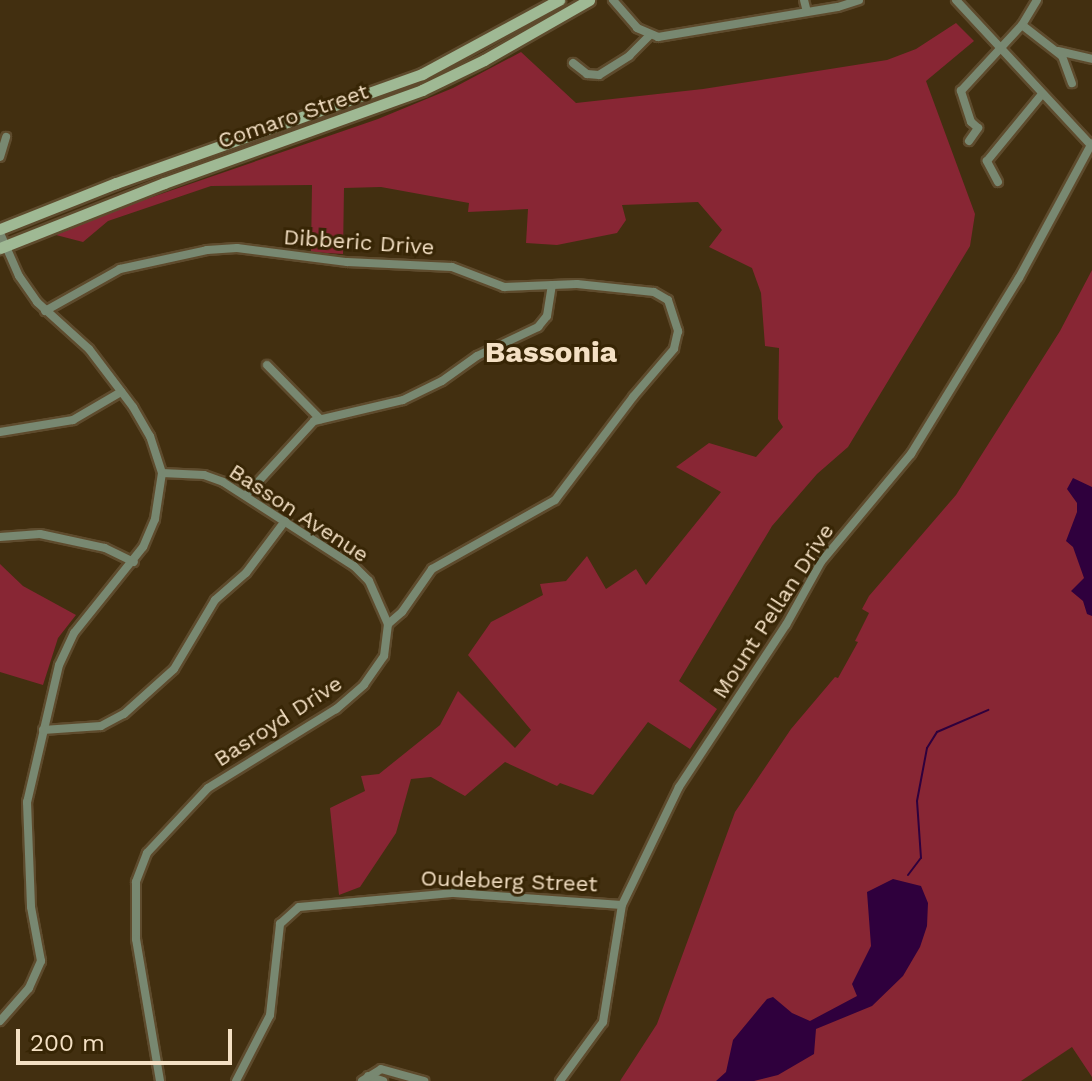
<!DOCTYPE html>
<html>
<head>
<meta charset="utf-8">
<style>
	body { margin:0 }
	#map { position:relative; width:1092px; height:1081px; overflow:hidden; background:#422f10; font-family:"Work Sans",sans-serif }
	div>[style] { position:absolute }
	.green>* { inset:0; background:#882634 }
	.water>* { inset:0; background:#2f003d }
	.stream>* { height:2px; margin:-1px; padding:0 1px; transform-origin:1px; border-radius:1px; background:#2f003d }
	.roads { filter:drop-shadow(2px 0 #5e4b2d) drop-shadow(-2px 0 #5e4b2d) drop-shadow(0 2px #5e4b2d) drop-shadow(0 -2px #5e4b2d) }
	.street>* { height:8px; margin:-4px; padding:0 4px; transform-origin:4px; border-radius:4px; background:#788871 }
	.secondary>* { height:11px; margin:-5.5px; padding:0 5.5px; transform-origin:5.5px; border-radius:5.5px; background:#9fb994 }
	span { translate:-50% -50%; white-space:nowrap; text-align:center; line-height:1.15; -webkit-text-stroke:6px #372505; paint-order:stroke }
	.street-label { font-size:22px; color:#f4e0c4 }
	.district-label { font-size:30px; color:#f4e0c4; font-weight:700 }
	.scale { position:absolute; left:16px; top:1029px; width:216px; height:36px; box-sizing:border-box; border:4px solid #f4e0c4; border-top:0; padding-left:10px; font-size:24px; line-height:28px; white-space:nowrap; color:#f4e0c4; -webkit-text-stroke:6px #372505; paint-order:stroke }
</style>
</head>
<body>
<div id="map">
	<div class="green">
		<i style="clip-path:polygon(956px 23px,974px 41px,926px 81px,975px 214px,970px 246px,848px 447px,817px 474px,772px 526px,679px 681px,717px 709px,690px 749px,648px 722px,593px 795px,560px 783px,557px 786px,505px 762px,465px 796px,431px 777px,411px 779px,396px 833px,360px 887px,339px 895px,330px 808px,365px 791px,361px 776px,379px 774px,440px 725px,458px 691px,515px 748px,531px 730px,468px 655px,491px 622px,543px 595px,540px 584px,566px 581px,587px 556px,606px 589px,636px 569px,646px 585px,721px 492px,676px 467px,709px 443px,756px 457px,783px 427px,778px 419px,779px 348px,765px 346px,761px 293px,752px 268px,709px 247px,722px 230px,698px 202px,622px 205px,626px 220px,617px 233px,557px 245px,526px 243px,528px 209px,468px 212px,469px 203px,381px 187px,344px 188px,343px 254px,311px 252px,312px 185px,211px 186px,108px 221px,83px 242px,56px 235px,129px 205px,378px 119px,453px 88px,521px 52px,576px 103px,703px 89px,887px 60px,916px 49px)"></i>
		<i style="clip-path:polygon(1092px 270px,1092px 1077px,1072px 1047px,1021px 1081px,620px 1081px,657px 1024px,735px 812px,791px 729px,835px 677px,838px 678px,858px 642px,855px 641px,869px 613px,862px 609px,869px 596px,956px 495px,1060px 331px)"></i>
		<i style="clip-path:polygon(0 564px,23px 586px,76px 615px,58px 638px,43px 685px,0 672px)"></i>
	</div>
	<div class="water">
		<i style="clip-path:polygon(1073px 478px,1092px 487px,1092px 616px,1087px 614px,1083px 601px,1071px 591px,1084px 578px,1073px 547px,1066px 541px,1077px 512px,1077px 503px,1067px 489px)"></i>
		<i style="clip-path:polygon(893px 879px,921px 886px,928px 903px,927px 926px,920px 947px,903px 976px,872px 1006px,816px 1029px,814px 1054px,778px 1075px,754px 1081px,716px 1081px,726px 1072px,733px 1040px,767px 999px,773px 997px,792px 1013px,810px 1021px,857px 996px,852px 984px,871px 946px,867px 892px)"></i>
	</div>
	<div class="stream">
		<i style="left:908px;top:875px;width:21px;rotate:-53deg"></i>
		<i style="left:921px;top:858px;width:57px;rotate:-94deg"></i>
		<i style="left:917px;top:801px;width:54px;rotate:-79.3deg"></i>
		<i style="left:927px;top:748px;width:19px;rotate:-58deg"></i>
		<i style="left:937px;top:732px;width:56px;rotate:-23.3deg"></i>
	</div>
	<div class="roads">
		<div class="street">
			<i style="left:613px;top:0;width:37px;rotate:49deg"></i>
			<i style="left:637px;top:28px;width:23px;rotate:23deg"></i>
			<i style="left:658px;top:37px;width:182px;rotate:-9.5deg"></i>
			<i style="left:838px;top:7px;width:22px;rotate:-18deg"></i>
			<i style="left:804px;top:0;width:12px;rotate:76deg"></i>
			<i style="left:956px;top:0;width:195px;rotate:47.1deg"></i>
			<i style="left:1022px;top:25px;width:51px;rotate:37.8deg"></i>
			<i style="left:1062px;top:56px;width:29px;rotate:70deg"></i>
			<i style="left:1058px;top:51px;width:35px;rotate:13deg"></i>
			<i style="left:573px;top:63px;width:18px;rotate:38deg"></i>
			<i style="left:587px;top:74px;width:12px;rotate:5deg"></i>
			<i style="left:599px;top:75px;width:36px;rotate:-32deg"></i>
			<i style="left:629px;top:56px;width:30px;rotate:-45deg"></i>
			<i style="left:969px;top:141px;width:16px;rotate:-55deg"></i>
			<i style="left:978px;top:128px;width:9px;rotate:-139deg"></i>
			<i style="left:971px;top:122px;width:33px;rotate:-108deg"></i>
			<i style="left:961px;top:91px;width:90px;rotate:-47.3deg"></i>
			<i style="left:1022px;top:25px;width:29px;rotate:-59deg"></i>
			<i style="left:0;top:157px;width:21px;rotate:-73deg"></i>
			<i style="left:998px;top:182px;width:24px;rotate:-118deg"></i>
			<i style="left:987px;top:161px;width:87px;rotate:-50.6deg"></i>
			<i style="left:0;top:233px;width:47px;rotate:66.2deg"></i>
			<i style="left:19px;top:276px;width:32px;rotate:55deg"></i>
			<i style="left:37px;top:302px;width:70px;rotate:42.1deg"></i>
			<i style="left:89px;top:349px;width:73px;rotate:52.8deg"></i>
			<i style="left:133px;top:407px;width:34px;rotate:60deg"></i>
			<i style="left:150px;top:436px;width:39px;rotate:72deg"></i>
			<i style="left:162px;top:473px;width:47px;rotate:98.7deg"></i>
			<i style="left:155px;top:519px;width:30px;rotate:113deg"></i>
			<i style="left:143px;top:547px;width:110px;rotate:128.7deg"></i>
			<i style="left:74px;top:633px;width:35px;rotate:115deg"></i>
			<i style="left:59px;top:665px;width:141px;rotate:103.1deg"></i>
			<i style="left:27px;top:802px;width:105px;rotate:87.8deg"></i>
			<i style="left:31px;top:907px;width:55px;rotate:79.5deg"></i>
			<i style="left:41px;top:961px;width:30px;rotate:114deg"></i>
			<i style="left:29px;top:988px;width:44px;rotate:131.3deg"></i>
			<i style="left:45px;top:311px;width:86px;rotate:-29.2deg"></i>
			<i style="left:120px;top:269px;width:89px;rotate:-12.3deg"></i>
			<i style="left:207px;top:250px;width:30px;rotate:-4deg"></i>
			<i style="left:237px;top:248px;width:111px;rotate:7.3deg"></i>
			<i style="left:347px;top:262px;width:105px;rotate:2.7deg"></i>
			<i style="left:452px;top:267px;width:56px;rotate:21deg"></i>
			<i style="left:504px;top:287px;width:73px;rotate:-2.4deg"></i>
			<i style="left:577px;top:284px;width:77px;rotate:5.9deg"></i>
			<i style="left:654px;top:292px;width:16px;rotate:30deg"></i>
			<i style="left:668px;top:300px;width:33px;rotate:72deg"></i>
			<i style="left:678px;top:331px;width:18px;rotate:103deg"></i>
			<i style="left:674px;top:349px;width:63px;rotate:130.5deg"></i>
			<i style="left:633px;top:397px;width:129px;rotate:127.1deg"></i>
			<i style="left:555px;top:500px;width:141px;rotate:150.7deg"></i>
			<i style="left:432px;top:569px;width:52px;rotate:124.9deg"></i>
			<i style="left:402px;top:612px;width:18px;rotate:139deg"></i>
			<i style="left:388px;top:624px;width:32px;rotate:97deg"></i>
			<i style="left:384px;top:656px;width:35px;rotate:125deg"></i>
			<i style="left:364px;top:685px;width:37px;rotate:139deg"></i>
			<i style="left:336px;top:709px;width:150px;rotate:148.3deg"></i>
			<i style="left:208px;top:788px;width:89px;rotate:133.2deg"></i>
			<i style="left:147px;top:853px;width:31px;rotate:111deg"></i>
			<i style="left:136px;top:882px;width:57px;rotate:90deg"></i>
			<i style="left:136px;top:939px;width:144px;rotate:80.4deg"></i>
			<i style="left:267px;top:365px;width:76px;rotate:45.5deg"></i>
			<i style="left:0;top:432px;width:74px;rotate:-9.3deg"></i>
			<i style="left:73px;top:420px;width:56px;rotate:-30.3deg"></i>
			<i style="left:162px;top:473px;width:42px;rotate:2.7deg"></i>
			<i style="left:204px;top:475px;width:20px;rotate:20deg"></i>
			<i style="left:223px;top:482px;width:156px;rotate:32.7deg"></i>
			<i style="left:354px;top:566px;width:21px;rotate:45deg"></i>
			<i style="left:369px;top:581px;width:47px;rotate:66.2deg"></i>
			<i style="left:246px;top:495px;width:100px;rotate:-47.4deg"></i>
			<i style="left:314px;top:421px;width:91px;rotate:-13.3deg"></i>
			<i style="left:403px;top:400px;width:43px;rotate:-26deg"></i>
			<i style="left:442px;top:381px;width:43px;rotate:-35.5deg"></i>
			<i style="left:477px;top:356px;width:68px;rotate:-25.4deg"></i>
			<i style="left:538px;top:327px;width:14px;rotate:-51deg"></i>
			<i style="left:547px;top:316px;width:31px;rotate:-81deg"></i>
			<i style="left:0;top:537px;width:40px;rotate:-4.3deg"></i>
			<i style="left:40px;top:534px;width:66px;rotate:12.2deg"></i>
			<i style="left:105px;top:548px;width:32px;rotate:26deg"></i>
			<i style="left:43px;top:730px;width:58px;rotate:-3.9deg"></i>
			<i style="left:101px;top:726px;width:26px;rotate:-28deg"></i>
			<i style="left:124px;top:714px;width:67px;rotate:-42deg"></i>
			<i style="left:174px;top:669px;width:80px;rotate:-59.3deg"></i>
			<i style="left:215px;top:600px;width:41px;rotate:-41.1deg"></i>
			<i style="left:246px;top:573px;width:65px;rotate:-53.1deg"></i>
			<i style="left:368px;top:1076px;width:16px;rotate:18deg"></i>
			<i style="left:236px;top:1081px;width:74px;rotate:-62.7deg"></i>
			<i style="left:270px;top:1015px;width:92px;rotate:-83.7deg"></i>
			<i style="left:280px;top:924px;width:25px;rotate:-42deg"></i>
			<i style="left:299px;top:907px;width:156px;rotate:-5.2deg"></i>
			<i style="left:454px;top:893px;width:168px;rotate:4.1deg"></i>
			<i style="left:362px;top:1081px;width:22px;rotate:-32deg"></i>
			<i style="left:381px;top:1069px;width:45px;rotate:15.6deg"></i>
			<i style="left:560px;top:1081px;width:73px;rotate:-53.9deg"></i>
			<i style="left:603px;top:1022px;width:119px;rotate:-80.8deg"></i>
			<i style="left:622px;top:905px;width:131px;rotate:-64.2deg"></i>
			<i style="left:679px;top:787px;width:194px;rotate:-56.6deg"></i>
			<i style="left:786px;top:625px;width:72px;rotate:-60.9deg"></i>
			<i style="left:821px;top:562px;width:141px;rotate:-50.2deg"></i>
			<i style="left:911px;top:454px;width:206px;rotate:-58.5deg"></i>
			<i style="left:1019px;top:278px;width:153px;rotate:-61.6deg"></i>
		</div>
		<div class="secondary">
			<i style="left:0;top:229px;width:125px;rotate:-21.6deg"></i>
			<i style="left:116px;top:183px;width:325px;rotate:-19.6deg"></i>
			<i style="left:422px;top:74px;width:156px;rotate:-28.4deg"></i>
			<i style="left:0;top:248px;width:176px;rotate:-21.6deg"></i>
			<i style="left:164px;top:183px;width:274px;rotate:-19.8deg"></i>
			<i style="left:422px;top:90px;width:69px;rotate:-25.8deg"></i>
			<i style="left:484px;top:60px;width:121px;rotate:-29.7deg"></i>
		</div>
	</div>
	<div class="street-label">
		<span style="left:293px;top:116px;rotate:-19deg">Comaro Street</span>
		<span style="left:359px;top:242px;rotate:4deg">Dibberic Drive</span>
		<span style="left:299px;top:513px;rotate:33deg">Basson Avenue</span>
		<span style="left:773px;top:611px;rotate:-57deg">Mount Pellan Drive</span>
		<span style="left:278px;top:721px;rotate:-33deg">Basroyd Drive</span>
		<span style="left:509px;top:881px;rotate:2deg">Oudeberg Street</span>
	</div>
	<div class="district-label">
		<span style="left:551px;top:352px">Bassonia</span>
	</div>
	<div class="scale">200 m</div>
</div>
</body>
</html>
